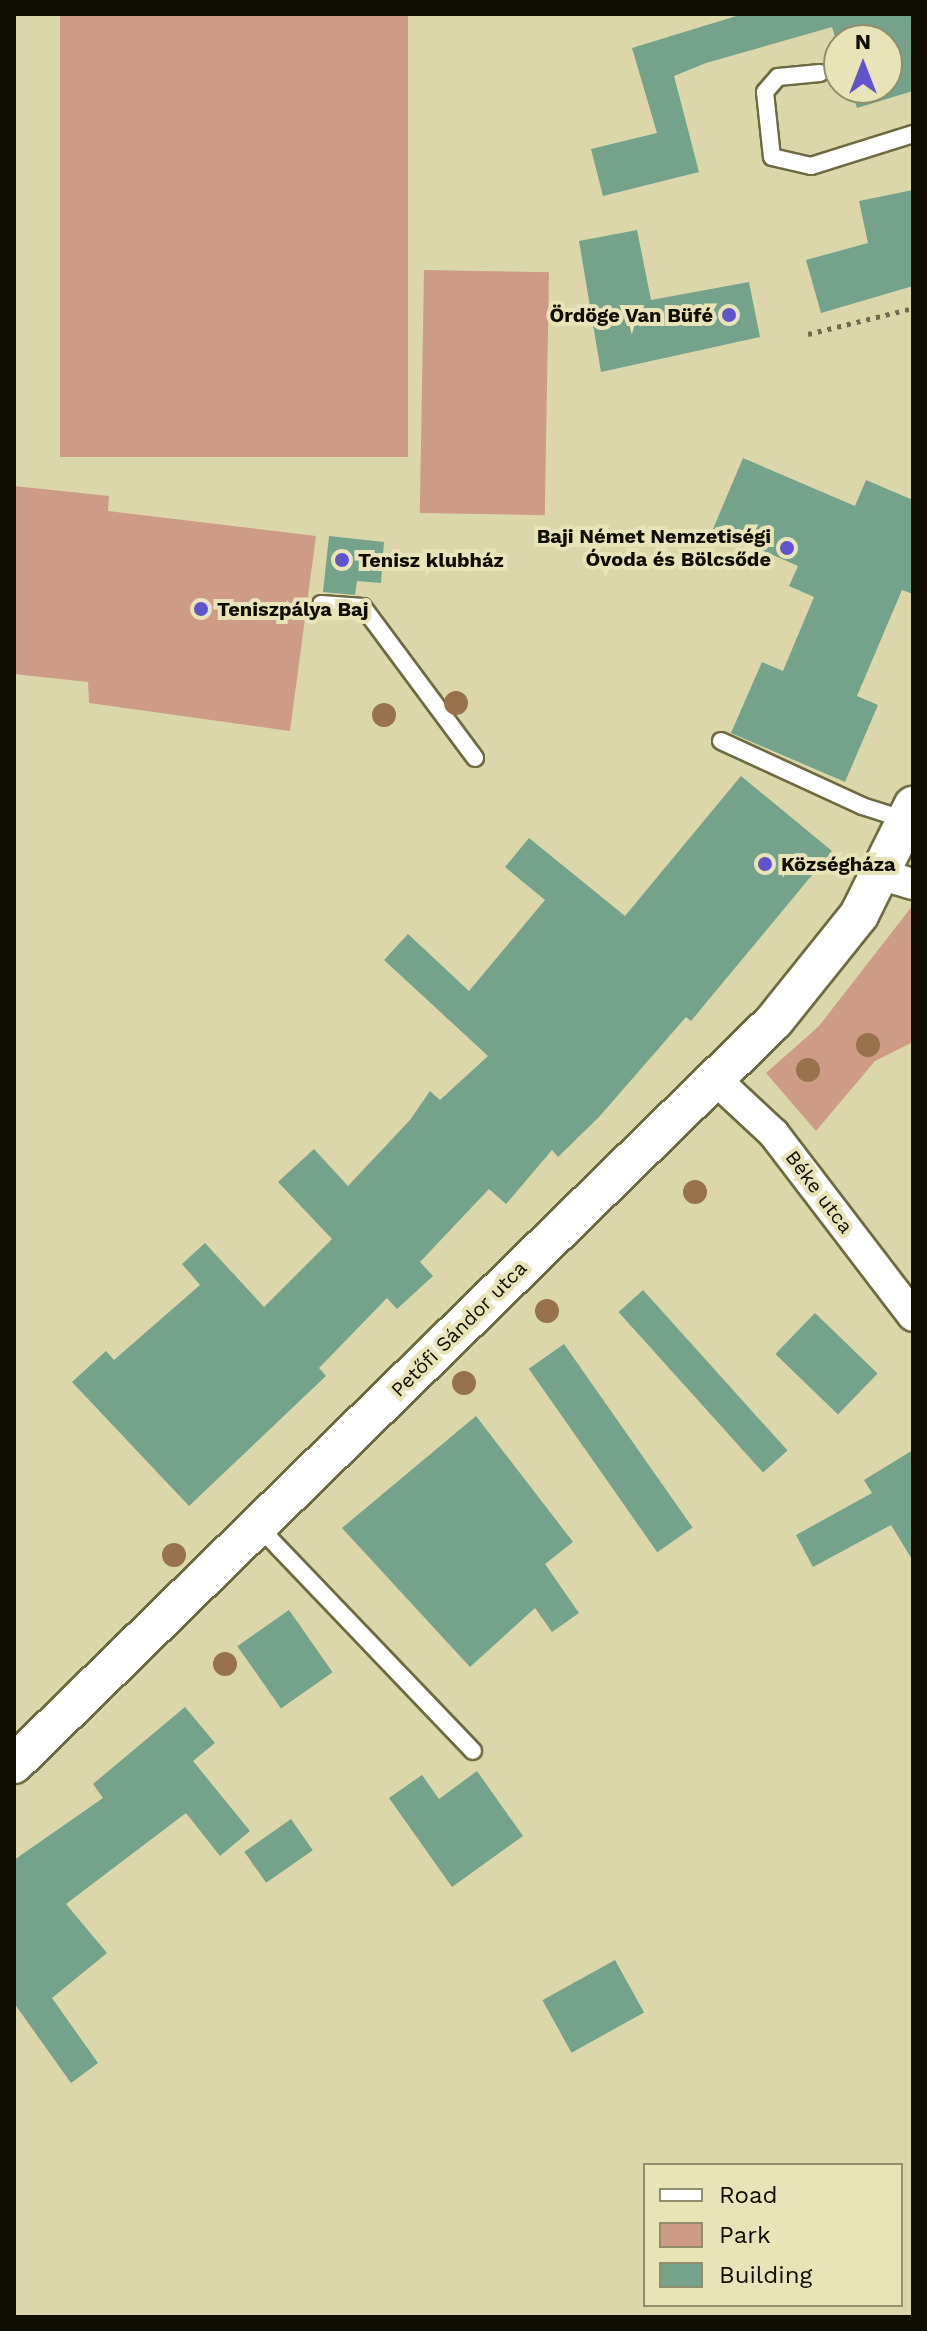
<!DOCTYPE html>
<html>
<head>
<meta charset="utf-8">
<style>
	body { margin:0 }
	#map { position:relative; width:927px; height:2331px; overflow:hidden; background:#dbd7aa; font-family:"Work Sans",sans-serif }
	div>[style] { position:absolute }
	.green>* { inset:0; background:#cd9b87; transform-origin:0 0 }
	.building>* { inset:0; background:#74a28b; transform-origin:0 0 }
	.path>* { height:5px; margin-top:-2.5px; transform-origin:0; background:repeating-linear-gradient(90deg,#6f6d51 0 4px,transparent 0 10px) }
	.roads { filter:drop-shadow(2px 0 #6e6a41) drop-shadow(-2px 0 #6e6a41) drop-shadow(0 2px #6e6a41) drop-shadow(0 -2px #6e6a41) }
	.service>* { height:16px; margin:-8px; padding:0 8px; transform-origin:8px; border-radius:8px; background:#fff }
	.minor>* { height:30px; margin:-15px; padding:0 15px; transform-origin:15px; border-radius:15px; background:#fff }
	.tertiary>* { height:38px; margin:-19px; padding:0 19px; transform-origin:19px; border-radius:19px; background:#fff }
	.trees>* { width:24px; height:24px; margin:-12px; border-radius:50%; background:#97724c }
	.dots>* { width:22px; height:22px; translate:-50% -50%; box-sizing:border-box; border:4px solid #e8e4b7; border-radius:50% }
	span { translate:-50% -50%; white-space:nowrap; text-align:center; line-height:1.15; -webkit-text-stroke:8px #e8e4b7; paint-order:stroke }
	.poi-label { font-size:20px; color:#0f0d01; font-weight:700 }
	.right { translate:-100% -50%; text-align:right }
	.left { translate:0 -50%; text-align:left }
	.street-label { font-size:20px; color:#0f0d01 }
	.frame { position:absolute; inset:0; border:16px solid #0f0d01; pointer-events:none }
	.legend { position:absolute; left:643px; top:2163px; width:260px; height:144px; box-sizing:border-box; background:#e8e4b7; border:2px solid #918e6e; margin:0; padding:10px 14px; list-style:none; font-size:24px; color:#0f0d01 }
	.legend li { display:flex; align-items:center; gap:16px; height:40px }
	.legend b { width:40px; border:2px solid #918e6e }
	.north { position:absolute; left:823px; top:24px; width:80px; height:80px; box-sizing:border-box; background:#e8e4b7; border:2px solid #918e6e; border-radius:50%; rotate:0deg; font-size:22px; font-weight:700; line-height:32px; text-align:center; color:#0f0d01 }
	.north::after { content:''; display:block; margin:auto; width:28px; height:36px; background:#6053cc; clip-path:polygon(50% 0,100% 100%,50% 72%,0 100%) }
</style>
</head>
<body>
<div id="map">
	<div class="green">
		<i style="left:60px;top:14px;width:348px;height:443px"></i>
		<i style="left:424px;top:270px;width:125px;height:243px;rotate:1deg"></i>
		<i style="clip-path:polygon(14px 486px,109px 496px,108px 511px,316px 536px,290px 731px,89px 703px,88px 682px,14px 674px)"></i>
		<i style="clip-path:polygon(913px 905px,911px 1043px,875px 1061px,816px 1131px,766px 1073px,819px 1026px)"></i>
	</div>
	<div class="building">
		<i style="clip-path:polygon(743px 14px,913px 14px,913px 91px,857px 108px,850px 88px,887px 88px,887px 40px,839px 40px,839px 51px,832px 27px,706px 63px,674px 76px,699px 172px,603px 196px,591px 149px,657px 133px,632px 48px)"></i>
		<i style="clip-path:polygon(913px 190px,913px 286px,821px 313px,806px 260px,868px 243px,859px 201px)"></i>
		<i style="clip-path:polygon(637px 230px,651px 300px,749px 282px,760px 337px,601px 372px,579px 241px)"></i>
		<i style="clip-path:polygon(743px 458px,855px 506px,866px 480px,913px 500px,913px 594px,902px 590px,857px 696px,878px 705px,845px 782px,731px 733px,762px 662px,783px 671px,814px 597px,789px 586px,798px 566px,713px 529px)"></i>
		<i style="clip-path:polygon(329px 536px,384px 542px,381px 583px,357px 581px,355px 595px,323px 592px)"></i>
		<i style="clip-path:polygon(741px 776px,832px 851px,691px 1021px,686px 1017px,599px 1117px,558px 1157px,552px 1150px,506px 1204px,489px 1189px,420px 1262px,433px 1276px,397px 1309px,387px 1298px,319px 1368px,326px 1376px,189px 1506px,72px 1382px,106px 1351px,114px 1360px,200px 1285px,182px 1264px,205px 1243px,264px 1307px,332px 1239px,278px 1182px,314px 1149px,348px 1186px,410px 1120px,430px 1091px,440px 1100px,488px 1056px,384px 960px,408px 934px,469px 991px,545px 900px,505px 867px,529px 838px,625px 916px)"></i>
		<i style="left:643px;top:1290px;width:216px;height:33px;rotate:48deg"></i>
		<i style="left:815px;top:1313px;width:87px;height:57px;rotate:44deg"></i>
		<i style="left:564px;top:1344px;width:224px;height:43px;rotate:55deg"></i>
		<i style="clip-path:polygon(476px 1416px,573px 1542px,545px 1564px,579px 1613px,552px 1632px,535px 1608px,470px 1667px,342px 1528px)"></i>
		<i style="clip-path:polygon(913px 1450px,913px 1561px,891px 1525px,813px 1567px,796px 1535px,872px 1493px,864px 1480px)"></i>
		<i style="left:289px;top:1610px;width:76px;height:63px;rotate:55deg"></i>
		<i style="clip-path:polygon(185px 1707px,215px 1743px,193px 1761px,250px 1831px,220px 1856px,186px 1813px,66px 1904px,107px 1953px,52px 1998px,98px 2063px,71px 2083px,14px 2003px,14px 1860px,103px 1798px,93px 1784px)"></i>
		<i style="clip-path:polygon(477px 1771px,523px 1836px,452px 1887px,389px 1798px,422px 1775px,439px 1799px)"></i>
		<i style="left:291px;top:1819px;width:38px;height:57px;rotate:55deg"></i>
		<i style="left:615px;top:1960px;width:60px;height:83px;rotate:61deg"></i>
	</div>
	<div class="path">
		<i style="left:808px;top:334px;width:108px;rotate:-13.9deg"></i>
	</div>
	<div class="roads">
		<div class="service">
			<i style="left:820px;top:73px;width:42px;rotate:174.6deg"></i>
			<i style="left:778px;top:77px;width:20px;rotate:131deg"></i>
			<i style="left:765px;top:92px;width:65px;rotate:83.9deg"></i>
			<i style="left:772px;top:157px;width:40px;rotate:13deg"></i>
			<i style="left:811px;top:166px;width:107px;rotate:-17.4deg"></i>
			<i style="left:321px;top:604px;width:42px;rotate:4.1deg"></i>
			<i style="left:363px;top:607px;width:188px;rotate:53.4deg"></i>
			<i style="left:721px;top:741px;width:155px;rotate:24.7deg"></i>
			<i style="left:862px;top:806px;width:46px;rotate:17.7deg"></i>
			<i style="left:258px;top:1526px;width:311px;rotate:46.3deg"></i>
		</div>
		<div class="minor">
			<i style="left:883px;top:875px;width:31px;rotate:17deg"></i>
			<i style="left:714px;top:1078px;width:82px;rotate:43deg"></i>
			<i style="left:774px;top:1134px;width:229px;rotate:52.6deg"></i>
		</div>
		<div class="tertiary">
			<i style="left:14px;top:1764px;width:1063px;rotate:-44.35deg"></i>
			<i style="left:774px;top:1021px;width:136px;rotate:-51.3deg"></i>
			<i style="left:859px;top:915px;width:122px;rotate:-63.6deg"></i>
		</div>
	</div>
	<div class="trees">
		<i style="left:456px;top:703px"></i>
		<i style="left:384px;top:715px"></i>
		<i style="left:868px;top:1045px"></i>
		<i style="left:808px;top:1070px"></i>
		<i style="left:695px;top:1192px"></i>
		<i style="left:547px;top:1311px"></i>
		<i style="left:464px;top:1383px"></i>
		<i style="left:174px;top:1555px"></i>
		<i style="left:225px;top:1664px"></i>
	</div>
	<div class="dots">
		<i style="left:729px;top:315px;background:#6053cc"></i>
		<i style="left:787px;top:548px;background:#6053cc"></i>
		<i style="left:342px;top:560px;background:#6053cc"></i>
		<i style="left:201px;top:609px;background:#6053cc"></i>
		<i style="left:765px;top:864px;background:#6053cc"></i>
	</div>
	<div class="poi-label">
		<span class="right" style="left:713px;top:315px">Ördöge Van Büfé</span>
		<span class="right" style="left:771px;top:548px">Baji Német Nemzetiségi<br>Óvoda és Bölcsőde</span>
		<span class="left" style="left:358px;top:560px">Tenisz klubház</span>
		<span class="left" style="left:217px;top:609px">Teniszpálya Baj</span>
		<span class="left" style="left:781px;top:864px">Községháza</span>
	</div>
	<div class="street-label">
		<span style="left:819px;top:1192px;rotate:53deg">Béke utca</span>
		<span style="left:459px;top:1329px;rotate:-45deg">Petőfi Sándor utca</span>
	</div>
	<div class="frame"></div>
	<ul class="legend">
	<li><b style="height:10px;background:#fff"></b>Road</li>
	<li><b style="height:22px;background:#cd9b87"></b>Park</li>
	<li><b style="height:22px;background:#74a28b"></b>Building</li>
	</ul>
	<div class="north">N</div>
</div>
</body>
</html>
